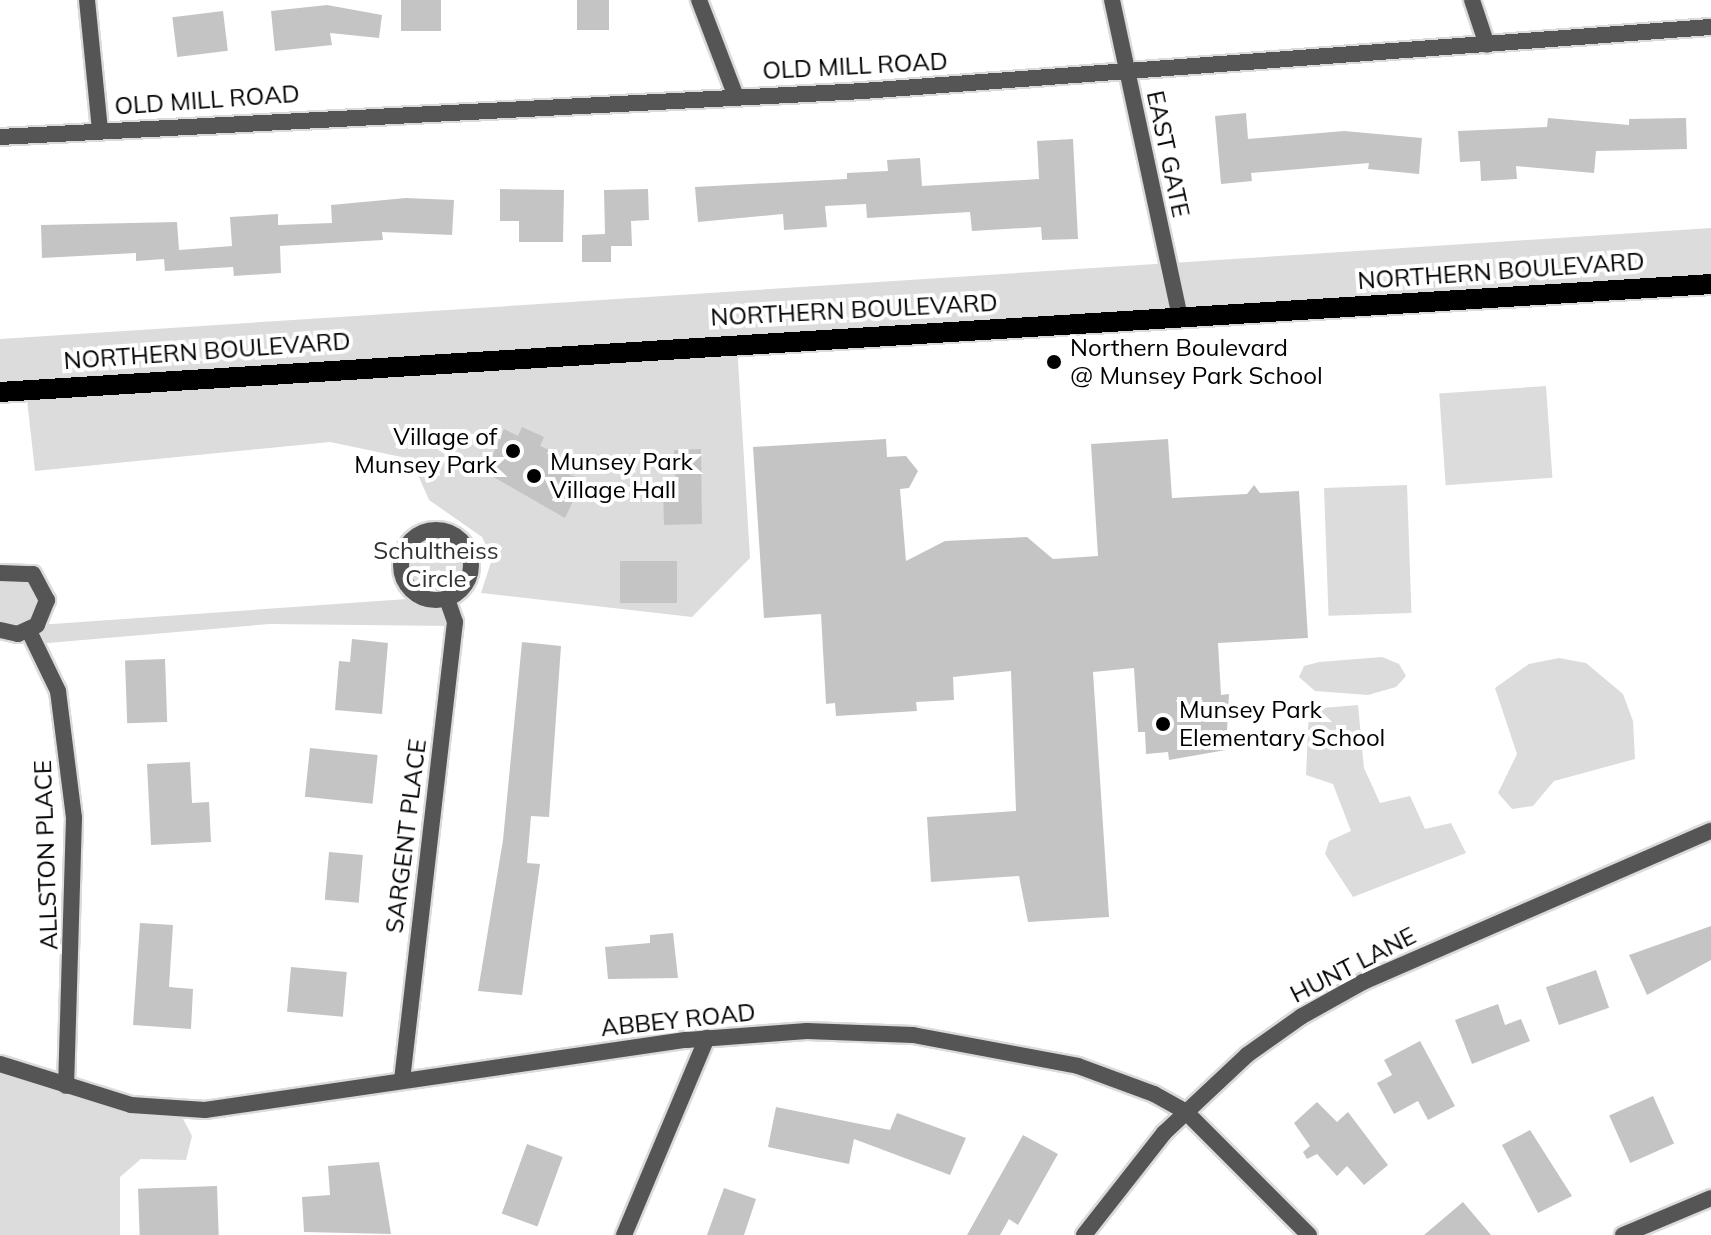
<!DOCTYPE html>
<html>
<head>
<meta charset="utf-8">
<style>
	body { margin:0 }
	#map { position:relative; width:1711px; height:1235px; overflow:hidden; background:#fff; font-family:Mulish,sans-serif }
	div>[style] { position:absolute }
	.green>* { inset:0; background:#dcdcdc; transform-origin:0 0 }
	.building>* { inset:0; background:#c4c4c4; transform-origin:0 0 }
	.roads { filter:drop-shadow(2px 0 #dbdbdb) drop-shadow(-2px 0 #dbdbdb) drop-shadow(0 2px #dbdbdb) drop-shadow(0 -2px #dbdbdb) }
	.street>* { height:16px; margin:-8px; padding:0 8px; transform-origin:8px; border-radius:8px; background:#555 }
	.street>.ring { margin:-8px; padding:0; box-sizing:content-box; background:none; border:16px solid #555; border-radius:50% }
	.primary>* { height:20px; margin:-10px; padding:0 10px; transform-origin:10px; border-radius:10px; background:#000 }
	.dots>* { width:22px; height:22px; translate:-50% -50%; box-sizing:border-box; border:4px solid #fff; border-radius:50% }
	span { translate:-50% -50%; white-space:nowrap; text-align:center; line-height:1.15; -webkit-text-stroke:8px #fff; paint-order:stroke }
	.street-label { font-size:24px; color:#000 }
	.poi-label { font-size:24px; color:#000 }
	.left { translate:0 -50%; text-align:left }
	.right { translate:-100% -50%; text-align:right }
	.park-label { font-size:24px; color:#333 }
</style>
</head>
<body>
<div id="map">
	<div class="green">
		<i style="clip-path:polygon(1711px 228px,1711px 284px,737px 344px,750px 558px,692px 617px,481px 593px,492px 559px,482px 537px,429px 500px,411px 459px,330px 442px,35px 471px,26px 391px,0 392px,0 339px)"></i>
		<i style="left:1546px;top:386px;width:92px;height:107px;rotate:86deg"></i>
		<i style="left:1407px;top:485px;width:128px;height:83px;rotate:88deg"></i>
		<i style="clip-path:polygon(429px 530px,453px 534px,468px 551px,465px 585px,447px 599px,453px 626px,270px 624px,36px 644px,0 630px,0 573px,40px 581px,38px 625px,421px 598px,404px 583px,401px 559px,410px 541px)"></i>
		<i style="clip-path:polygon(1382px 657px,1399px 664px,1406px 676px,1396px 687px,1368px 695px,1315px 691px,1299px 677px,1304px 666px,1319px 662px)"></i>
		<i style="clip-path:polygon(1559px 658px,1586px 663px,1623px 694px,1633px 721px,1635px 759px,1554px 781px,1533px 806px,1512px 809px,1498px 793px,1517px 754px,1495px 688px,1529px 664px)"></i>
		<i style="clip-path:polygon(1358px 705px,1364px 768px,1380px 803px,1410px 796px,1425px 829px,1451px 823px,1466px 853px,1353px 897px,1325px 854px,1329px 841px,1351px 831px,1333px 784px,1306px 775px,1309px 709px)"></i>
		<i style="clip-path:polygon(0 1063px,180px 1113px,192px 1136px,186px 1160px,141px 1159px,120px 1177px,120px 1235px,0 1235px)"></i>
	</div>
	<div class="building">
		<i style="left:401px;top:0;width:40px;height:31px"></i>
		<i style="left:577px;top:0;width:32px;height:30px"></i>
		<i style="clip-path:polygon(327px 5px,382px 15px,379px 38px,330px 33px,332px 45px,275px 51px,271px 11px)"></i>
		<i style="left:223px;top:11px;width:40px;height:51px;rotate:83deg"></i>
		<i style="clip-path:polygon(1246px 113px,1248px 139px,1344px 131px,1422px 138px,1419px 174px,1368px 169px,1369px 163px,1251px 173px,1252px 181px,1221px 184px,1215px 116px)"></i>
		<i style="clip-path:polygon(1548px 118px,1629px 125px,1629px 119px,1686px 118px,1687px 149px,1596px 151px,1594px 173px,1516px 166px,1517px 179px,1481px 181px,1480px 161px,1460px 162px,1458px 131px,1547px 127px)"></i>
		<i style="clip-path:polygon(1073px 139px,1078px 239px,1042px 240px,1041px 227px,972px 231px,970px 212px,867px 218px,866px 204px,825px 206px,827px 227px,784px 230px,783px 214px,698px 222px,695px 187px,847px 179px,847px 173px,888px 171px,887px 160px,920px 158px,922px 186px,1039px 179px,1037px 141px)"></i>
		<i style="clip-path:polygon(500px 189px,564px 190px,563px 242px,519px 242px,519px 221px,500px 221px)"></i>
		<i style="clip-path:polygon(648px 189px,649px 220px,631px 221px,632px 246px,611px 246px,611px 262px,582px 262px,582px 235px,605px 234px,604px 190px)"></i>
		<i style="clip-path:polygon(406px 198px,454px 200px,452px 235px,382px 232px,383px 240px,280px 246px,281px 273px,234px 276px,233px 267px,165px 271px,164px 259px,136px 261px,136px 253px,42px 258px,41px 225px,177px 222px,179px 250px,232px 246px,230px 217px,278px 214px,278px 225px,332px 223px,331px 205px)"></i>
		<i style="clip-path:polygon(522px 427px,544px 437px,540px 446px,554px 452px,549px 465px,583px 480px,565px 518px,485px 472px,504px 429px,518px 436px)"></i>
		<i style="clip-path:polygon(886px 439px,887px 457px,906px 456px,918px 471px,909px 488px,900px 489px,906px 561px,945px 541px,1027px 537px,1053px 559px,1098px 556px,1091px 444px,1168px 439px,1172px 498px,1247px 494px,1254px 485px,1260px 493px,1299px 491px,1308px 638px,1218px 643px,1221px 695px,1229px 694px,1226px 750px,1169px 760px,1168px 752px,1146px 754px,1145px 732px,1138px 732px,1134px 668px,1093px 672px,1109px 917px,1028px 922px,1019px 876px,931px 882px,927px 817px,1016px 811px,1011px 671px,953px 677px,954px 700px,916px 702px,917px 711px,836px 716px,835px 703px,826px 704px,821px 614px,764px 618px,753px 447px)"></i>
		<i style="clip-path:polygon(701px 449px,702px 524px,664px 525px,663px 488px,676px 488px,674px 450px)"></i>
		<i style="left:677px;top:561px;width:42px;height:57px;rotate:90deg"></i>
		<i style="clip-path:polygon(352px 639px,388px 643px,382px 714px,335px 710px,339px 661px,350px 662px)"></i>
		<i style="clip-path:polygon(522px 642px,561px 646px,549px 817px,531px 816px,527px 863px,540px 864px,522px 995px,478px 991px,503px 840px)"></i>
		<i style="left:165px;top:659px;width:63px;height:40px;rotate:88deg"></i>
		<i style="left:310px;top:748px;width:68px;height:49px;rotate:6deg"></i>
		<i style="clip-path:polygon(190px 762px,192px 803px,209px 802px,211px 842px,151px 845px,147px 764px)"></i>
		<i style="left:329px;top:852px;width:34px;height:48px;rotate:5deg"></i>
		<i style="clip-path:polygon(140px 923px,173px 925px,169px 987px,193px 989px,191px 1029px,133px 1025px)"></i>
		<i style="clip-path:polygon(1711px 926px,1711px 960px,1647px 995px,1629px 955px)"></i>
		<i style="clip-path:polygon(673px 933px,678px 978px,608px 979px,605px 947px,650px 943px,650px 935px)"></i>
		<i style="left:291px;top:967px;width:56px;height:45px;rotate:5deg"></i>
		<i style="left:1596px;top:970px;width:40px;height:53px;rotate:71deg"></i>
		<i style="clip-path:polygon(1498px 1004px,1505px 1025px,1521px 1019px,1530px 1041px,1472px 1064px,1455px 1020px)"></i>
		<i style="clip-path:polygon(1420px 1041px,1455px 1106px,1428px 1120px,1418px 1101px,1394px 1114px,1377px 1083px,1392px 1075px,1384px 1060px)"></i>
		<i style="left:1653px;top:1096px;width:52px;height:48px;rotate:66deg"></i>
		<i style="clip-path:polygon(1317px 1102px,1337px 1122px,1348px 1112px,1388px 1165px,1364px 1185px,1347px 1166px,1337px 1176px,1317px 1154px,1307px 1159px,1303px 1152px,1310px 1146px,1294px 1123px)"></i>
		<i style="clip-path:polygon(776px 1107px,890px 1130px,897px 1113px,966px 1138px,950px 1175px,854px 1139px,849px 1164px,768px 1147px)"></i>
		<i style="clip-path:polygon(1530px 1130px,1572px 1196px,1538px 1213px,1502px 1145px)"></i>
		<i style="clip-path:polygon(1023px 1135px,1058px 1154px,1018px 1225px,1009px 1219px,1000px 1235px,967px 1235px)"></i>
		<i style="left:527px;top:1144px;width:38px;height:74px;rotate:20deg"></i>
		<i style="clip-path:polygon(379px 1162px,391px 1234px,304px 1232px,302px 1197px,330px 1195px,328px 1166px)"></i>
		<i style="left:217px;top:1186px;width:49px;height:79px;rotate:88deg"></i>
		<i style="clip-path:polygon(724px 1188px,756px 1199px,744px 1235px,707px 1235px)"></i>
		<i style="clip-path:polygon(1463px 1202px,1491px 1235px,1424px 1235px)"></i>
	</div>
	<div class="roads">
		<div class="street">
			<i style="left:87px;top:0;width:132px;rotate:84.3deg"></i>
			<i style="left:699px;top:0;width:104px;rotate:69.1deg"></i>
			<i style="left:1112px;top:0;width:324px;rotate:77.9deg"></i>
			<i style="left:1472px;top:0;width:47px;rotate:71.6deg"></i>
			<i style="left:0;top:137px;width:864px;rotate:-3.05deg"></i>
			<i style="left:863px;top:91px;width:850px;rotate:-4.32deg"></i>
			<i class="ring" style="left:401px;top:530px;width:54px;height:54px"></i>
			<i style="left:0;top:573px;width:33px;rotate:2deg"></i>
			<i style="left:33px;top:574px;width:30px;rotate:62deg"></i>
			<i style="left:47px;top:600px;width:27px;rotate:112deg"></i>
			<i style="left:37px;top:625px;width:21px;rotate:155deg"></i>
			<i style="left:18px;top:634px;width:18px;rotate:-167deg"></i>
			<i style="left:29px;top:631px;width:67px;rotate:64.2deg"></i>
			<i style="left:58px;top:691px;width:128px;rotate:82.8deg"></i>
			<i style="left:74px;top:818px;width:268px;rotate:91.7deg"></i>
			<i style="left:0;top:1064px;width:137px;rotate:17.4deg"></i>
			<i style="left:131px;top:1105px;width:74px;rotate:3.9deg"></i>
			<i style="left:205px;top:1110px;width:487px;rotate:-8.3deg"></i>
			<i style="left:687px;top:1040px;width:120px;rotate:-4.3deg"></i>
			<i style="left:807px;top:1031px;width:106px;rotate:2.2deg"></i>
			<i style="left:913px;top:1035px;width:168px;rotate:10.6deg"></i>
			<i style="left:1078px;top:1066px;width:81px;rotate:20.2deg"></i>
			<i style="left:1154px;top:1094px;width:37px;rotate:29deg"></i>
			<i style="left:1186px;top:1112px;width:174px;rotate:45deg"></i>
			<i style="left:402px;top:1080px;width:461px;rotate:-83.4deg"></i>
			<i style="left:455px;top:622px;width:24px;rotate:-109deg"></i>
			<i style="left:624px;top:1235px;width:214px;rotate:-67.2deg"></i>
			<i style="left:1084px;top:1235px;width:130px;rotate:-51.9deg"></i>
			<i style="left:1164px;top:1133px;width:114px;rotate:-43.2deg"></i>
			<i style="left:1247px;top:1055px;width:67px;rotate:-35.3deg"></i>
			<i style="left:1302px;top:1016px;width:70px;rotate:-29.1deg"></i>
			<i style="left:1363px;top:982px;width:379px;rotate:-23.5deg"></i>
			<i style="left:1623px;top:1235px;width:95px;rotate:-22.8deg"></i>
		</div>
		<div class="primary">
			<i style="left:0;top:392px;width:1714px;rotate:-3.61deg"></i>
		</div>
	</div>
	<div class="dots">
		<i style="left:1054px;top:362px;background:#000"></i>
		<i style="left:513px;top:451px;background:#000"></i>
		<i style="left:534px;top:476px;background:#000"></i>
		<i style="left:1163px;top:724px;background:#000"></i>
	</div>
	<div class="street-label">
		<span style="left:855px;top:66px;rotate:-3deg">OLD MILL ROAD</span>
		<span style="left:207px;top:100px;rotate:-4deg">OLD MILL ROAD</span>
		<span style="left:1168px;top:154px;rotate:78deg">EAST GATE</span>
		<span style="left:1501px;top:271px;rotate:-4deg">NORTHERN BOULEVARD</span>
		<span style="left:854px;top:310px;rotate:-3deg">NORTHERN BOULEVARD</span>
		<span style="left:207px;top:351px;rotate:-4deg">NORTHERN BOULEVARD</span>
		<span style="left:406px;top:836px;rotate:-83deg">SARGENT PLACE</span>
		<span style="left:46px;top:855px;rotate:-92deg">ALLSTON PLACE</span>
		<span style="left:1353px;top:965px;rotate:-27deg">HUNT LANE</span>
		<span style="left:678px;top:1020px;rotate:-6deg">ABBEY ROAD</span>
	</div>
	<div class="poi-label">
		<span class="left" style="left:1070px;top:362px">Northern Boulevard<br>@ Munsey Park School</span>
		<span class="right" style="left:497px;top:451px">Village of<br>Munsey Park</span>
		<span class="left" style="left:550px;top:476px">Munsey Park<br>Village Hall</span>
		<span class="left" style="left:1179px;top:724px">Munsey Park<br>Elementary School</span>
	</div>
	<div class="park-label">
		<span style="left:436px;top:565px">Schultheiss<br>Circle</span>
	</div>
</div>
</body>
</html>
